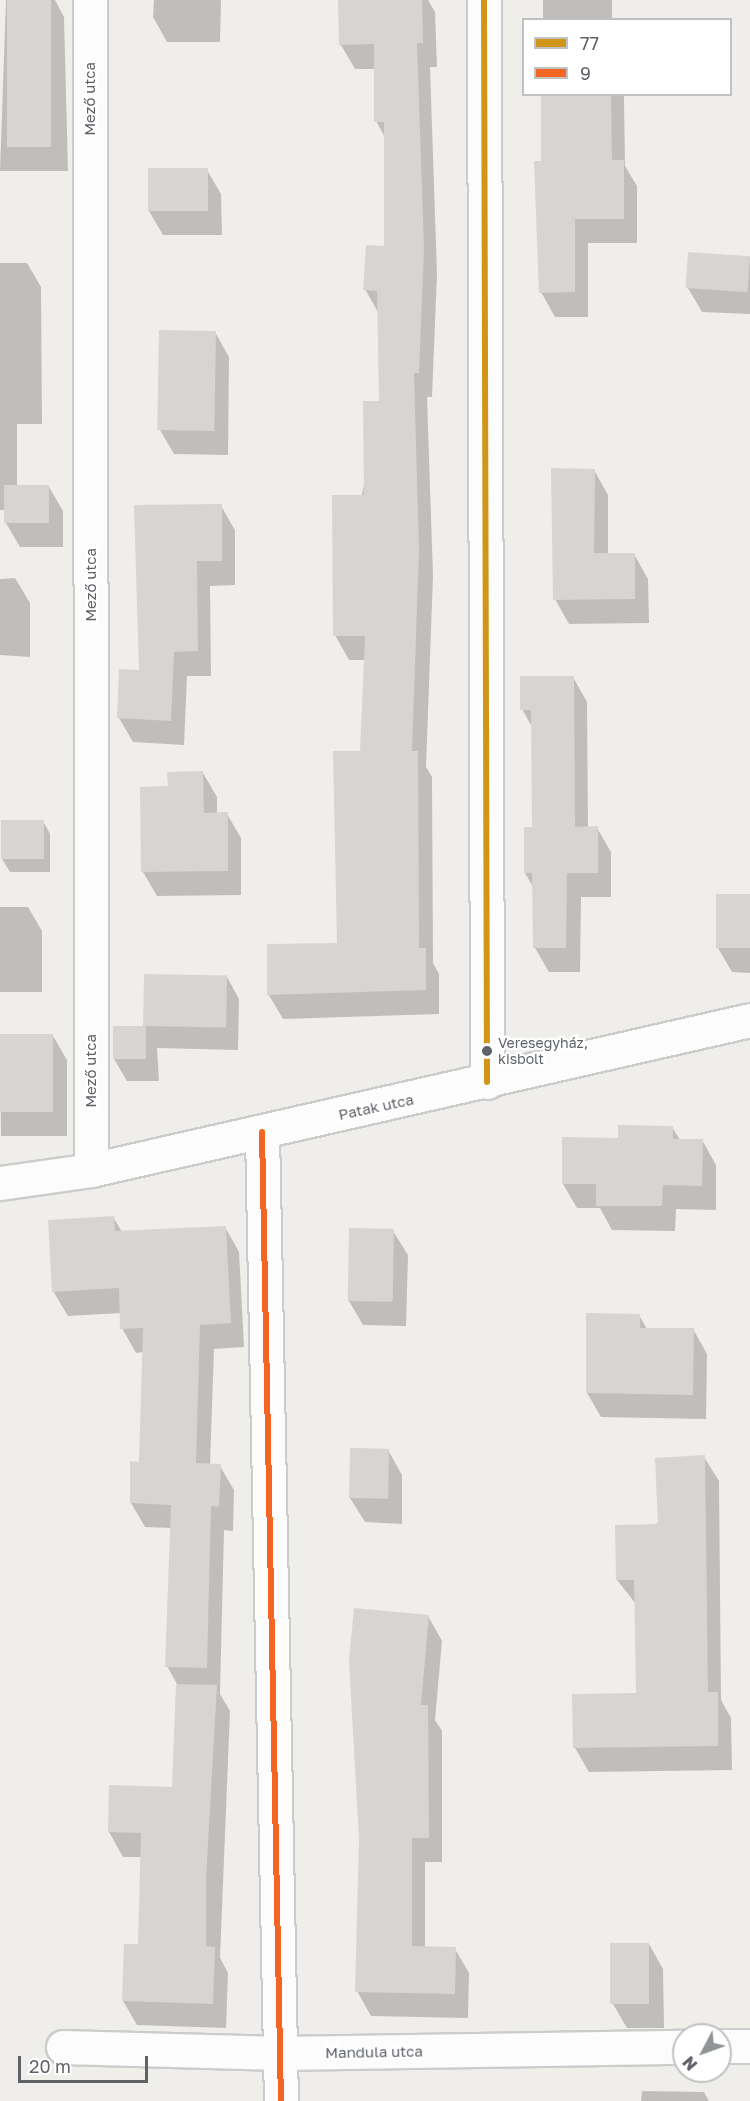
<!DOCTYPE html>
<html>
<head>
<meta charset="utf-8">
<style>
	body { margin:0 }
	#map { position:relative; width:750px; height:2101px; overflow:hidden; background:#efeeea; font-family:"Golos Text",sans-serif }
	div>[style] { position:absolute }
	.shadow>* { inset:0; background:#0003; transform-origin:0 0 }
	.building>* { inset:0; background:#d6d5d3; transform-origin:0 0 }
	.roads { filter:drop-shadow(2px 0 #cbcccc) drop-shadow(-2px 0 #cbcccc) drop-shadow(0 2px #cbcccc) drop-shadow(0 -2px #cbcccc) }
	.minor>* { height:33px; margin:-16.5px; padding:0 16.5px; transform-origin:16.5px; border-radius:16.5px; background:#fdfcfc }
	.tertiary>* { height:33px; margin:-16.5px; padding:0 16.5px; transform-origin:16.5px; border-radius:16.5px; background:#fdfcfc }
	.bus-1>* { height:6px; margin:-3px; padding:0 3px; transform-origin:3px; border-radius:3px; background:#d1951a }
	.bus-2>* { height:6px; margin:-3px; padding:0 3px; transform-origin:3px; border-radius:3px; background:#f26522 }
	.dots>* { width:16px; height:16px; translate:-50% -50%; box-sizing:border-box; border:3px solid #fff; border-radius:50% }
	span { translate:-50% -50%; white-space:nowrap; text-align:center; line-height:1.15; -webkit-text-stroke:4.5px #fff; paint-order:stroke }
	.bus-label { font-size:14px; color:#5f6368 }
	.left { translate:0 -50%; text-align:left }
	.street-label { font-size:15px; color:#5f6368 }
	.legend { position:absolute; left:522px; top:18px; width:210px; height:78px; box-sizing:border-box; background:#fff; border:2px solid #bfc1c3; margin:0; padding:8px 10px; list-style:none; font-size:18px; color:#5f6368 }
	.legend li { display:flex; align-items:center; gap:12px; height:30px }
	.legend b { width:30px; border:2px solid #bfc1c3 }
	.north { position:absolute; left:672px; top:2023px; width:60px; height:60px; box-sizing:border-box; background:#fff; border:2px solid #bfc1c3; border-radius:50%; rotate:229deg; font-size:16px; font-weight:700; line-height:24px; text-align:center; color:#5f6368 }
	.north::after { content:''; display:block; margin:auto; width:21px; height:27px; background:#919496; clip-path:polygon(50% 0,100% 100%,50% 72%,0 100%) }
	.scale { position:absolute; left:18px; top:2056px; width:130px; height:27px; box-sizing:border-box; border:3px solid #5f6368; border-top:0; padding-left:8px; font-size:18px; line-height:21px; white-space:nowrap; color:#5f6368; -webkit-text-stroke:4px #fff; paint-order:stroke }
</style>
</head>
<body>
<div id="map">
	<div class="shadow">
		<i style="clip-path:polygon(6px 0,55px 0,64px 17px,68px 171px,0 171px)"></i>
		<i style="clip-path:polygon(154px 0,221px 0,220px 42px,167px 42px,153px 17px)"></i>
		<i style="clip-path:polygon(339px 0,428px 0,435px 12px,437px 67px,430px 67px,437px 274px,432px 397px,427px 397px,433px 576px,426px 767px,432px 777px,433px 963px,439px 974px,439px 1014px,283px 1019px,269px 995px,339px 945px,361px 753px,366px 660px,349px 660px,335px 635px,380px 402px,379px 314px,365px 289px,386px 247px,386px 139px,376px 121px,375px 69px,355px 69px,341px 45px)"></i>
		<i style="left:543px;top:0;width:69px;height:20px"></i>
		<i style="clip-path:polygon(542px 94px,624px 96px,625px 166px,637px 186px,637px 243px,588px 243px,588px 317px,555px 317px,541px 292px)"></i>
		<i style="clip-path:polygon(207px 170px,221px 194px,222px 235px,163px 235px,149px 211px)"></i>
		<i style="clip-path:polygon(750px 257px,750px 314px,702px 312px,688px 288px)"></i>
		<i style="clip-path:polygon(0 263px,27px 263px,41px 287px,42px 424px,17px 424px,17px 487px,49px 487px,63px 511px,63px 547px,20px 547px,6px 523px,6px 510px,0 510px)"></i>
		<i style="clip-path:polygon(215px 332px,229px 357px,228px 455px,174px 454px,160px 430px)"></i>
		<i style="clip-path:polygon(594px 470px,608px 495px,608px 554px,634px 554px,648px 579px,649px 623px,569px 624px,555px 599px)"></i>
		<i style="clip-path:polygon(221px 506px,235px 530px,235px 585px,210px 586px,211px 676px,187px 676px,184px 745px,133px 742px,119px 718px)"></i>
		<i style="clip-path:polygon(15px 578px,30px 603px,30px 657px,0 655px,0 579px)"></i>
		<i style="clip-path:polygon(573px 677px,587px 702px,588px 828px,597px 828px,611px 852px,611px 897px,581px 897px,580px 972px,549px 972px,535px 948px,533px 887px,525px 873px,534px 828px,533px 729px,522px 709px)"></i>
		<i style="clip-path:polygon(203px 773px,217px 797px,217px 814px,227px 814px,241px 838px,241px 895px,157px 896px,143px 872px,169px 788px)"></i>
		<i style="clip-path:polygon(43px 821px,50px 834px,50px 872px,10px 872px,2px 859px)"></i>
		<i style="clip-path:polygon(750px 896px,750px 973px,732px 972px,718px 948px)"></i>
		<i style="clip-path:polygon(0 907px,28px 907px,42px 931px,42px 992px,0 992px)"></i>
		<i style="clip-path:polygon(227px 977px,239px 999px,238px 1050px,157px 1048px,159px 1081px,127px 1081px,114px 1059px,144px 1026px)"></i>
		<i style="clip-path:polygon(0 1036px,53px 1036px,67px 1060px,67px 1136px,1px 1136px)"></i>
		<i style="clip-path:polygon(672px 1127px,680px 1140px,702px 1140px,716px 1165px,716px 1210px,676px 1209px,675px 1231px,612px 1230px,600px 1208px,577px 1208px,563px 1184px,619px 1139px)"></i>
		<i style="clip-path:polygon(113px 1217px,122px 1232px,225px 1227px,239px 1252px,244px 1347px,214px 1349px,210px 1465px,220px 1466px,234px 1490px,233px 1531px,224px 1530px,220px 1694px,230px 1711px,220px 1958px,228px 1973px,226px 2028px,137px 2025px,123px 2001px,140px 1946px,142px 1857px,123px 1857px,109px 1832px,174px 1789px,177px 1684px,167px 1666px,172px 1528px,145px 1527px,131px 1503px,141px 1463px,144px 1352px,136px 1353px,122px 1328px,121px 1313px,68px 1316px,53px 1291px)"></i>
		<i style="clip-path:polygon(393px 1231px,408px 1255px,406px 1326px,363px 1325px,349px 1301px)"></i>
		<i style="clip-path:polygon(639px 1315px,647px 1329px,693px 1329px,707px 1354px,706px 1419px,601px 1417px,587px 1393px)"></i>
		<i style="clip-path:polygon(388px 1450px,402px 1475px,402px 1524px,365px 1522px,350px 1498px)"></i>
		<i style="clip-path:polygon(704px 1457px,719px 1481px,721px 1700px,731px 1718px,732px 1770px,589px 1772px,575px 1748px,574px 1695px,638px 1694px,636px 1604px,617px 1580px)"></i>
		<i style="clip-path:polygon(428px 1616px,442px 1641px,435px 1720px,442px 1731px,442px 1862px,425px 1862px,425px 1948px,455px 1949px,469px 1973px,468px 2018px,371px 2016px,357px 1991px)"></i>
		<i style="clip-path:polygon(649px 1944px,663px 1969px,664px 2028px,627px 2028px,613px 2004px)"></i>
		<i style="clip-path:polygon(642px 2091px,704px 2092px,709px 2101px,641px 2101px)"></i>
	</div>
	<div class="building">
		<i style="left:7px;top:0;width:44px;height:147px"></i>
		<i style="clip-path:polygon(338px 0,422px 0,423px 43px,417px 43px,424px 248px,419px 373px,414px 373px,419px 550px,412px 751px,418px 751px,419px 948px,426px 948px,426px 990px,267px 995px,267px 944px,337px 943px,333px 751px,360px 751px,365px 636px,333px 636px,332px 495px,364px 495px,363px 401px,379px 401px,377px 291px,363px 290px,366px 245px,384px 246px,384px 122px,374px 122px,374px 44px,339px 45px)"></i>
		<i style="clip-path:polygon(541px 94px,611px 94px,612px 160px,624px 160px,624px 219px,575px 219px,575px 292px,539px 293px,534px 161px,541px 161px)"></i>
		<i style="left:148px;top:168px;width:60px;height:43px"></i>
		<i style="left:688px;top:252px;width:62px;height:36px;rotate:4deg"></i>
		<i style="left:159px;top:330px;width:57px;height:100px;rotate:1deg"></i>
		<i style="clip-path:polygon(551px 468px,595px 469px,594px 553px,635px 553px,635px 599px,553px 600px)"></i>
		<i style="left:4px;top:485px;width:45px;height:38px"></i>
		<i style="clip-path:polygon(222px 504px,222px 561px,197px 561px,198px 651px,174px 652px,171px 721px,117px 718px,119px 669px,139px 670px,134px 505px)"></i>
		<i style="clip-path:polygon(520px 676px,574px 676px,575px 827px,598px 826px,598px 873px,567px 873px,566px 948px,533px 948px,532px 873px,524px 873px,524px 827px,532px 827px,531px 710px,520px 710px)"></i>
		<i style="clip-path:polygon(203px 771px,204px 813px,228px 812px,228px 871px,141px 872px,140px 787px,168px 786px,167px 772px)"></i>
		<i style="left:1px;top:820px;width:43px;height:39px"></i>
		<i style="left:716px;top:894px;width:34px;height:54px"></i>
		<i style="left:144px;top:974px;width:83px;height:52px;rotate:1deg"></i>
		<i style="left:113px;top:1026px;width:33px;height:33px"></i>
		<i style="left:0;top:1034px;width:53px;height:78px"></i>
		<i style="clip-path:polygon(618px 1125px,673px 1126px,673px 1139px,703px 1139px,702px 1186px,663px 1185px,662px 1206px,596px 1206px,596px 1184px,562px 1184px,562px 1137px,618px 1138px)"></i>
		<i style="clip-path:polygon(114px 1216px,115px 1231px,226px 1226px,231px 1323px,200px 1325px,196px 1463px,221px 1464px,219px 1507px,211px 1506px,207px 1668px,165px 1667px,171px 1505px,130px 1503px,130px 1461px,139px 1462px,143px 1328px,120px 1329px,119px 1288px,52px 1292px,48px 1220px)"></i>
		<i style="left:349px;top:1228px;width:45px;height:73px;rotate:1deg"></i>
		<i style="clip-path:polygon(586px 1313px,640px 1314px,640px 1328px,694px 1328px,693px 1395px,586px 1393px)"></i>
		<i style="left:350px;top:1448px;width:39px;height:50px;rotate:1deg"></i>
		<i style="clip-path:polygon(705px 1455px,708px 1692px,718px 1692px,718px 1746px,573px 1748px,572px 1694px,636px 1693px,634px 1580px,616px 1580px,615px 1525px,658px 1524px,655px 1458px)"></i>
		<i style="clip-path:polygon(354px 1608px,429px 1615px,421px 1705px,428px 1705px,429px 1838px,412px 1838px,412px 1946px,456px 1947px,455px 1994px,355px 1992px,359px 1839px,349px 1661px)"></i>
		<i style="clip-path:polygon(176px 1684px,217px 1685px,206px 1878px,206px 1946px,215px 1947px,213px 2004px,122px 2001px,124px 1944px,138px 1944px,141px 1833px,108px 1832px,109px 1785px,172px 1787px)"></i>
		<i style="left:610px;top:1943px;width:39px;height:61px"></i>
	</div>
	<div class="roads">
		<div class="minor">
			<i style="left:90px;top:0;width:1170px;rotate:89.95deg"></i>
			<i style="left:484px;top:0;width:1082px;rotate:89.84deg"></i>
			<i style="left:262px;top:1132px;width:969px;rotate:88.88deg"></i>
			<i style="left:720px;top:2046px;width:30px"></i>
			<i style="left:63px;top:2047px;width:218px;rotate:1.6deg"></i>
			<i style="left:281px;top:2053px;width:403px;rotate:-0.9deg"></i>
		</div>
		<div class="tertiary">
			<i style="left:0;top:1183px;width:92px;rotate:-8.1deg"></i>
			<i style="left:91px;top:1170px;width:676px;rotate:-12.82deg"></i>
		</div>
	</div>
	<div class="bus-1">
		<i style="left:484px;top:0;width:1082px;rotate:89.84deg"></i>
	</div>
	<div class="bus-2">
		<i style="left:262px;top:1132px;width:969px;rotate:88.88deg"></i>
	</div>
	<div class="dots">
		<i style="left:487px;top:1051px;background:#5f6368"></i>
	</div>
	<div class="bus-label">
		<span class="left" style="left:498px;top:1051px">Veresegyház,<br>kisbolt</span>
	</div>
	<div class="street-label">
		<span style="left:90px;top:99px;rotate:-90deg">Mező utca</span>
		<span style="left:91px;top:585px;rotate:-90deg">Mező utca</span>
		<span style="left:91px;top:1071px;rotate:-90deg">Mező utca</span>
		<span style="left:376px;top:1107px;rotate:-12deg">Patak utca</span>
		<span style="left:374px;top:2052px;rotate:-1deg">Mandula utca</span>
	</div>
	<ul class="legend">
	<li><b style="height:8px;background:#d1951a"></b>77</li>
	<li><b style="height:8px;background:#f26522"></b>9</li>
	</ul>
	<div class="north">N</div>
	<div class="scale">20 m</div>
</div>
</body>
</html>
